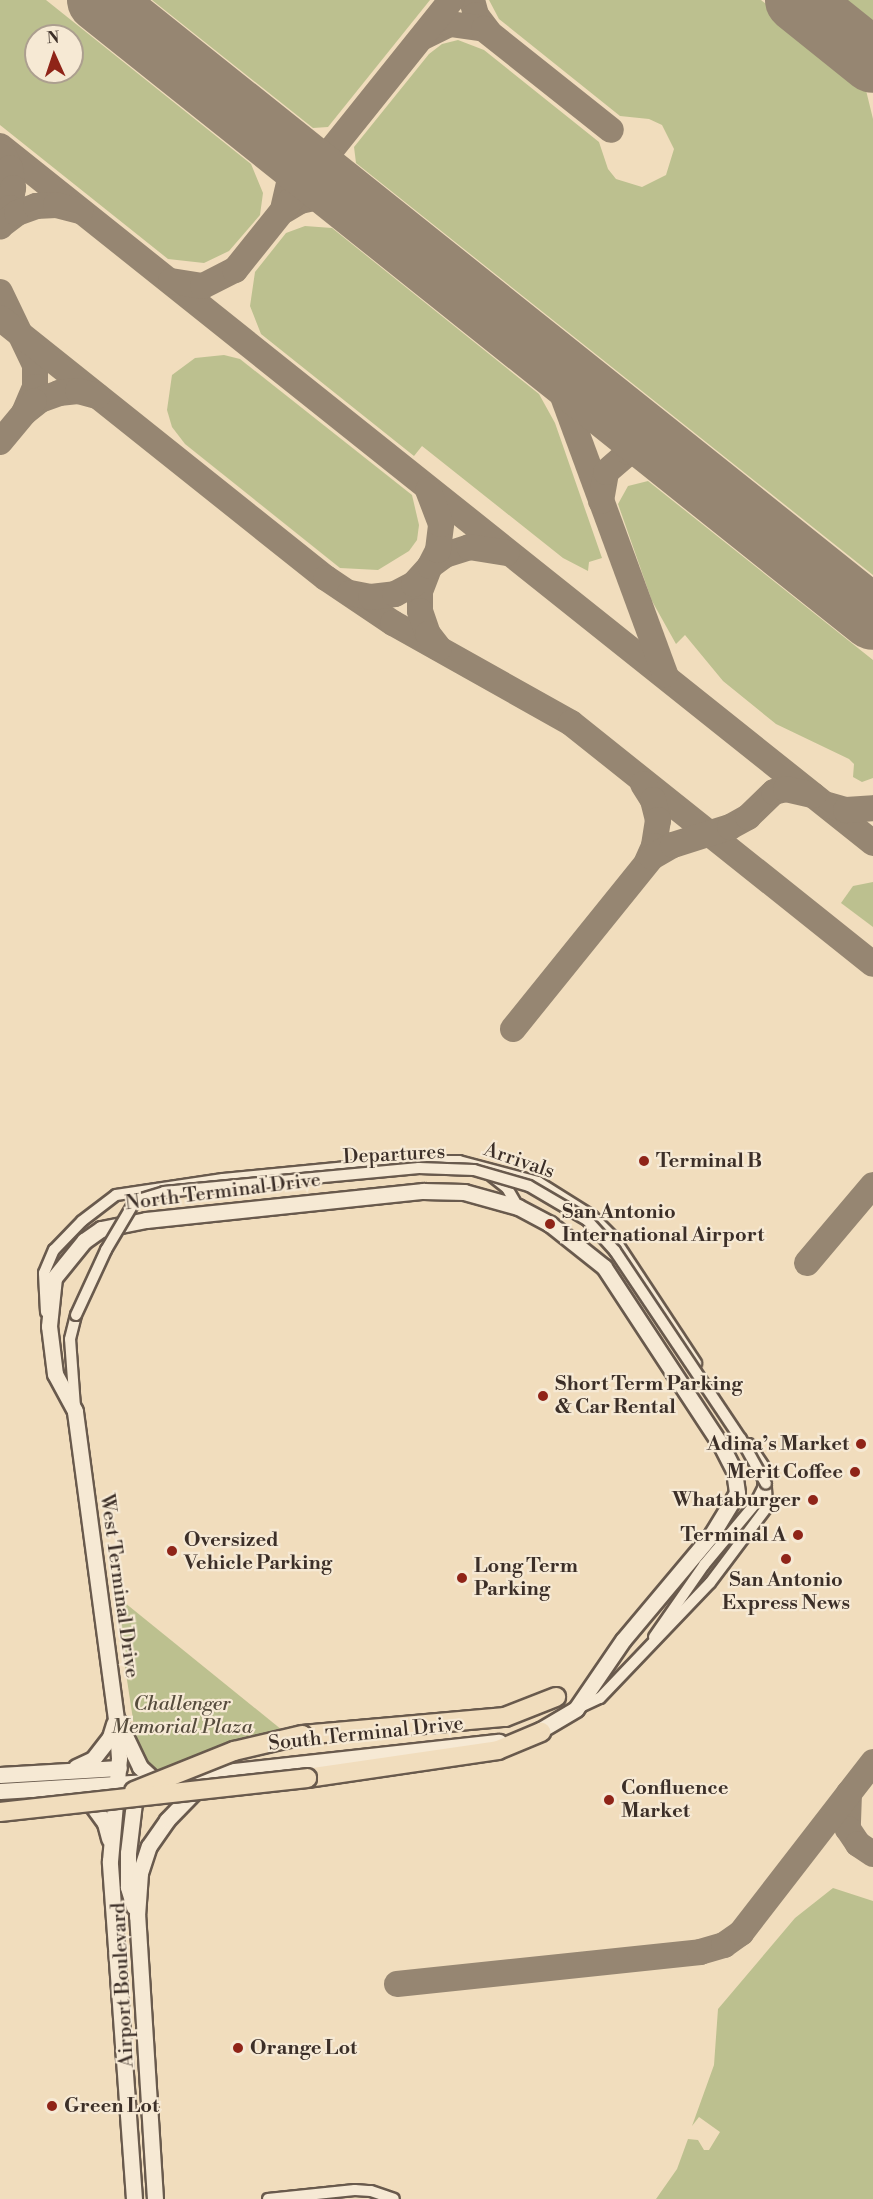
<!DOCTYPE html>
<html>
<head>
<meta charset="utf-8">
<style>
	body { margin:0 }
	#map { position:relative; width:873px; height:2199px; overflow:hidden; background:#f1ddbd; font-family:"Libre Bodoni",serif }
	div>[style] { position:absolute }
	.green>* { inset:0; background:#bcc08f }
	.taxiway>* { height:26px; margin:-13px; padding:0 13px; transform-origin:13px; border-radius:13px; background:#968672 }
	.runway>* { height:64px; margin:-32px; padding:0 32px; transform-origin:32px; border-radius:32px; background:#968672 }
	.roads { filter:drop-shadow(2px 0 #695a4d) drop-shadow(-2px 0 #695a4d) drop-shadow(0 2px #695a4d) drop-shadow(0 -2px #695a4d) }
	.street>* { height:10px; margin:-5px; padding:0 5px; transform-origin:5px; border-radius:5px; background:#f6e9d4 }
	.secondary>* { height:15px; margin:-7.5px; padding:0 7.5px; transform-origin:7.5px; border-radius:7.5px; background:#f6e9d4 }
	.highway>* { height:18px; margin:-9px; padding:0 9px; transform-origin:9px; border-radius:9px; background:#f1ddbd }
	.bridges { filter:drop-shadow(2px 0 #695a4d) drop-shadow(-2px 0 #695a4d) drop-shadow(0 2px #695a4d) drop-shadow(0 -2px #695a4d) }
	.street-bridge>* { height:10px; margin:-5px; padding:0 5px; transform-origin:5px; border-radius:5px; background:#f6e9d4 }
	.highway-bridge>* { height:18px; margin:-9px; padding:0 9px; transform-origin:9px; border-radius:9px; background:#f1ddbd }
	.dots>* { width:16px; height:16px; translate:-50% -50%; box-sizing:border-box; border:3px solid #f6e9d4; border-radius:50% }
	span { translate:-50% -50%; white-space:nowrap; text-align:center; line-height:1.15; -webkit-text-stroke:4.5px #f6e9d4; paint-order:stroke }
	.street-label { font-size:20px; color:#3c2f28 }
	.poi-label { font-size:20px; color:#3c2f28; font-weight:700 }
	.left { translate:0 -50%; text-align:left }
	.right { translate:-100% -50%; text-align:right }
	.park-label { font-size:20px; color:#564c3d; font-style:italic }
	.north { position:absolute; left:24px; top:24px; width:60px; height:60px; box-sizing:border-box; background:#f6e9d4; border:2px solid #ac9f8f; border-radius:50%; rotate:357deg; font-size:16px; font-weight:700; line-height:24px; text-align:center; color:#3c2f28 }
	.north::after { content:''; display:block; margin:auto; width:21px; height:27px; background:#8f2418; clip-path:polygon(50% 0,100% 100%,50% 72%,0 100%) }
</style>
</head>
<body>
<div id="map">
	<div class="green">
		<i style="clip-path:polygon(evenodd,0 0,46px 0,251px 164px,263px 193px,260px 215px,229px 251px,204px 263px,168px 259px,0 125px,0 0,36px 36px,72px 36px,72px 72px,36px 72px,36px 36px)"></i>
		<i style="clip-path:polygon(152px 0,430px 0,328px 127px,313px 128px)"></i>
		<i style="clip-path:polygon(489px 0,761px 0,864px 82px,873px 119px,873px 575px,356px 163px,354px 147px,429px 54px,442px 44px,458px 40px,484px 50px,599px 142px,608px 169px,616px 179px,642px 187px,666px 175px,674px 149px,662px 125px,649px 119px,620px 116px,499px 19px)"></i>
		<i style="clip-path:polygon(832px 0,873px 0,873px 33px)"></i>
		<i style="clip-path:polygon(305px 226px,332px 228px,539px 394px,555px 423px,602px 558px,589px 562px,588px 571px,563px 558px,422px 446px,414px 456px,261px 334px,250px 306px,255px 272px,286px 233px)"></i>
		<i style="clip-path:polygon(224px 355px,240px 359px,412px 495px,419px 525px,417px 540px,409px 551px,378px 570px,340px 568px,185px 444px,172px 427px,167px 410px,172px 375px,195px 358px)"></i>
		<i style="clip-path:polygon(648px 481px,873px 660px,873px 778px,862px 782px,853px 777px,854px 764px,849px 759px,776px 724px,723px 681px,685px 635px,676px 644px,652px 601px,618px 504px,628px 486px)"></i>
		<i style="clip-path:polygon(873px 882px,873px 927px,841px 903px,853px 886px)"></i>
		<i style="clip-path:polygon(114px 1594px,298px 1743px,238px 1760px,159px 1773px,139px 1759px)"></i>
		<i style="clip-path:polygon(833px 1888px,873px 1901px,873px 2199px,656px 2199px,677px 2169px,688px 2139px,698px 2140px,704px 2150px,709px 2150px,720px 2132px,699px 2117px,692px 2126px,714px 2065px,718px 2009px,795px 1918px)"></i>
	</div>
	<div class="taxiway">
		<i style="left:472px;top:0;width:16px;rotate:75deg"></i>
		<i style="left:476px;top:15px;width:21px;rotate:53deg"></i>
		<i style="left:423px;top:37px;width:30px;rotate:-26deg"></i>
		<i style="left:450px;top:24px;width:34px;rotate:8deg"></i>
		<i style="left:484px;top:29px;width:162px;rotate:38.5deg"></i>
		<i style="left:269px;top:136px;width:34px;rotate:54deg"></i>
		<i style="left:289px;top:164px;width:15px;rotate:86deg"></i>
		<i style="left:290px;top:179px;width:28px;rotate:103deg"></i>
		<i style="left:0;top:146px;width:1117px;rotate:38.6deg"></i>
		<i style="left:0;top:148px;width:22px;rotate:63deg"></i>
		<i style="left:10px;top:168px;width:20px;rotate:81deg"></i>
		<i style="left:13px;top:188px;width:20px;rotate:99deg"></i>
		<i style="left:10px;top:208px;width:21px;rotate:118deg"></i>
		<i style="left:285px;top:210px;width:17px;rotate:-31deg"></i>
		<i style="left:300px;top:201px;width:25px;rotate:-12deg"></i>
		<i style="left:324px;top:196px;width:17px;rotate:7deg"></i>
		<i style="left:341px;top:198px;width:24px;rotate:28deg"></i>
		<i style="left:0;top:226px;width:21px;rotate:-37deg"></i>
		<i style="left:17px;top:213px;width:20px;rotate:-20deg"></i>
		<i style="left:36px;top:206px;width:20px;rotate:-3deg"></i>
		<i style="left:56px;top:205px;width:25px;rotate:14deg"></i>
		<i style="left:171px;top:281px;width:32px;rotate:9deg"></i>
		<i style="left:203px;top:286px;width:36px;rotate:-27deg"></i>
		<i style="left:235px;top:270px;width:346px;rotate:-51.3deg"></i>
		<i style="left:0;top:292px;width:81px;rotate:64.4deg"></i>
		<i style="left:35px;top:365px;width:22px;rotate:90deg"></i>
		<i style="left:35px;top:387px;width:28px;rotate:113deg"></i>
		<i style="left:0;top:318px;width:417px;rotate:38.6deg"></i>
		<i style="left:326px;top:578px;width:81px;rotate:33.9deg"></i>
		<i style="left:393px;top:623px;width:204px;rotate:29.3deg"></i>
		<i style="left:571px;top:723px;width:386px;rotate:38.6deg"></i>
		<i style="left:535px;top:348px;width:31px;rotate:52deg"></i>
		<i style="left:554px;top:372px;width:322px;rotate:69.8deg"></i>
		<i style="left:24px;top:413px;width:21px;rotate:-39deg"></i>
		<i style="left:40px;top:400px;width:20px;rotate:-20deg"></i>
		<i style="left:59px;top:393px;width:19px;rotate:-6deg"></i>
		<i style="left:78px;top:391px;width:20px;rotate:15deg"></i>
		<i style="left:0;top:442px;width:53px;rotate:-50.3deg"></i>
		<i style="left:601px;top:501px;width:29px;rotate:-80deg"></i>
		<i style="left:606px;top:472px;width:30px;rotate:-41deg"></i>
		<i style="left:629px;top:452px;width:26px;rotate:-2deg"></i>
		<i style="left:655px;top:451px;width:38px;rotate:30deg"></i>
		<i style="left:430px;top:566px;width:19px;rotate:-36deg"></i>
		<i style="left:445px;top:555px;width:25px;rotate:-18deg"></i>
		<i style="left:469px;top:547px;width:38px;rotate:9deg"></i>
		<i style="left:429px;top:568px;width:26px;rotate:111deg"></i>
		<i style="left:420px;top:592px;width:19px;rotate:90deg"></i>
		<i style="left:420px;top:611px;width:24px;rotate:71deg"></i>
		<i style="left:428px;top:634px;width:18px;rotate:52deg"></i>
		<i style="left:350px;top:593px;width:21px;rotate:11deg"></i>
		<i style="left:371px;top:597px;width:24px;rotate:-7deg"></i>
		<i style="left:395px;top:594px;width:21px;rotate:-28deg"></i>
		<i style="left:414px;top:584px;width:24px;rotate:-48deg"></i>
		<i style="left:430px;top:566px;width:18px;rotate:-63deg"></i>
		<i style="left:438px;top:550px;width:26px;rotate:-83deg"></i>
		<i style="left:441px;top:524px;width:36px;rotate:-111deg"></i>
		<i style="left:643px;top:784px;width:19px;rotate:58deg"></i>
		<i style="left:653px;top:800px;width:21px;rotate:76deg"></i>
		<i style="left:658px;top:820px;width:26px;rotate:99deg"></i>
		<i style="left:654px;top:846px;width:17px;rotate:114deg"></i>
		<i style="left:828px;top:805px;width:19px;rotate:16deg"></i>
		<i style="left:846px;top:810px;width:27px;rotate:-4deg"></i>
		<i style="left:513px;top:1029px;width:221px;rotate:-51.1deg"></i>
		<i style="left:652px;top:857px;width:24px;rotate:-30deg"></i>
		<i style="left:673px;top:845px;width:60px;rotate:-17.5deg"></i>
		<i style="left:730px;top:827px;width:21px;rotate:-29deg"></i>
		<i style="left:748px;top:817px;width:36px;rotate:-44deg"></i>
		<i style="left:774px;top:792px;width:12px;rotate:-14deg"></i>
		<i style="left:786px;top:789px;width:28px;rotate:13deg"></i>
		<i style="left:807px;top:1263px;width:102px;rotate:-49.8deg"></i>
		<i style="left:849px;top:1793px;width:36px;rotate:92deg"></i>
		<i style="left:848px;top:1829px;width:18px;rotate:56deg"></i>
		<i style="left:858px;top:1844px;width:18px;rotate:34deg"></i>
		<i style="left:397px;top:1984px;width:305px;rotate:-6deg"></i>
		<i style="left:700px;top:1952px;width:25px;rotate:-16deg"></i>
		<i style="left:724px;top:1945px;width:21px;rotate:-35deg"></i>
		<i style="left:741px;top:1933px;width:216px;rotate:-52.3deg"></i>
	</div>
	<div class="runway">
		<i style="left:99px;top:0;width:990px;rotate:38.61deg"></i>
		<i style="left:797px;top:0;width:97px;rotate:38.8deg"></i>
	</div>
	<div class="roads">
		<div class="street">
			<i style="left:492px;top:1176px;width:19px;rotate:39deg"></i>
			<i style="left:507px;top:1188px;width:22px;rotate:60deg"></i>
			<i style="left:46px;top:1312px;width:39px;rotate:-93deg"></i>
			<i style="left:44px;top:1273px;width:25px;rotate:-67deg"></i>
			<i style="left:54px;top:1250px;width:40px;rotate:-46deg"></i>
			<i style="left:82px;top:1221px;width:43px;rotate:-37.4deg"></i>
			<i style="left:116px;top:1195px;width:108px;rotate:-8.5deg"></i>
			<i style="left:223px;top:1179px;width:187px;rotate:-5.5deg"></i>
			<i style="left:409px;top:1161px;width:50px"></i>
			<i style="left:459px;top:1161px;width:82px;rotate:14.9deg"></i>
			<i style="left:538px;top:1182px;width:64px;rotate:32.2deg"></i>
			<i style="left:592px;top:1216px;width:30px;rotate:45deg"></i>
			<i style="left:613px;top:1237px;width:151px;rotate:56.6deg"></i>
			<i style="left:75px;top:1407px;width:68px;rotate:-94.2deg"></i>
			<i style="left:70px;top:1339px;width:25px;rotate:-76deg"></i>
			<i style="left:654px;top:1637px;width:88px;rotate:-55.2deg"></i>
			<i style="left:704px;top:1565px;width:80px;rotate:-50.1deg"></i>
			<i style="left:755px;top:1504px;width:18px;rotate:-63deg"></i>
			<i style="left:763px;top:1488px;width:20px;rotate:-84deg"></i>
			<i style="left:765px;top:1468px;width:29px;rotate:-124deg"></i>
			<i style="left:576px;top:1709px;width:26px;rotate:-25deg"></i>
			<i style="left:600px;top:1698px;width:159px;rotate:-46.3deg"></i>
			<i style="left:710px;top:1583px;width:95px;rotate:-53.1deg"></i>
			<i style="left:767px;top:1507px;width:22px;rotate:-93deg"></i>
			<i style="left:268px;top:2199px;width:87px;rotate:-5.9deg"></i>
			<i style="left:355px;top:2190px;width:16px;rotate:4deg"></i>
			<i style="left:371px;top:2191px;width:24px;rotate:19deg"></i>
		</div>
		<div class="secondary">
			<i style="left:118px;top:1721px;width:51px;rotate:64.4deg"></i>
			<i style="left:140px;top:1767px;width:21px;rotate:43deg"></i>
			<i style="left:76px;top:1767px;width:19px;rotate:-25deg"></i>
			<i style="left:93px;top:1759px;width:28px;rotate:-52deg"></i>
			<i style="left:110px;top:1737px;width:14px;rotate:-73deg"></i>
			<i style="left:0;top:1775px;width:119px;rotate:-3.4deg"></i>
			<i style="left:180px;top:1777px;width:321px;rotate:-6.3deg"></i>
			<i style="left:0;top:1791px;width:148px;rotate:-3.5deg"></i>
			<i style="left:84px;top:1794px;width:36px;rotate:54deg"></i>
			<i style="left:105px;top:1823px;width:16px;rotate:75deg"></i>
			<i style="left:134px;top:1907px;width:21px;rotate:-107deg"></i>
			<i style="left:128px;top:1887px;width:34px;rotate:-90deg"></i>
			<i style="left:128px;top:1853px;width:67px;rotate:-83.2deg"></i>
			<i style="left:134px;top:2199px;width:339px;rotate:-94.1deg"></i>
			<i style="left:110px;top:1861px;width:103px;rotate:-85deg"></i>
			<i style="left:119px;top:1758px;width:39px;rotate:-94deg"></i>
			<i style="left:116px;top:1719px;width:311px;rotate:-97.6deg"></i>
			<i style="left:75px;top:1411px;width:42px;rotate:-118.4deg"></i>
			<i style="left:55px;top:1374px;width:48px;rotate:-97.1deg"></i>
			<i style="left:49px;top:1326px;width:48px;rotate:-84.1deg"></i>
			<i style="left:54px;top:1278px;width:48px;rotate:-51deg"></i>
			<i style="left:84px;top:1241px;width:21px;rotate:-35deg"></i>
			<i style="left:101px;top:1229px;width:46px;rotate:-11.3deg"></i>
			<i style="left:146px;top:1220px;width:279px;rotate:-6deg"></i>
			<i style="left:423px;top:1191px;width:41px;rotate:1.4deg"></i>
			<i style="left:464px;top:1192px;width:56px;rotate:15.5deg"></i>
			<i style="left:518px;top:1207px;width:36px;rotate:28deg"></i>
			<i style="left:550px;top:1224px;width:69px;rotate:38.5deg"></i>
			<i style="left:604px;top:1267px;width:213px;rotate:56.7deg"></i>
			<i style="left:721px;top:1445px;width:29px;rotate:63deg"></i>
			<i style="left:734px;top:1471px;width:22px;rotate:82deg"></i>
			<i style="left:737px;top:1493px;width:48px;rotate:121.4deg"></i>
			<i style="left:712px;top:1534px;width:138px;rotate:130deg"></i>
			<i style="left:623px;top:1640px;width:83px;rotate:124.3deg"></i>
			<i style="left:576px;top:1709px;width:51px;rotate:149.4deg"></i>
			<i style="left:155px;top:2199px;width:284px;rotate:-93.6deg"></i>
			<i style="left:137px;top:1916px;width:43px;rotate:-86deg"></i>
			<i style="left:140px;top:1873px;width:28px;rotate:-72deg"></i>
			<i style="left:149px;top:1846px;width:32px;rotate:-55deg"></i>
			<i style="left:167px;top:1820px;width:43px;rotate:-45.9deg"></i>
		</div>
		<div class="highway">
			<i style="left:302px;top:1735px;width:204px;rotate:-5.1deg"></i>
			<i style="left:505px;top:1717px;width:55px;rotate:-21.4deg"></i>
			<i style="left:307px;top:1778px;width:193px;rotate:-8.3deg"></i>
			<i style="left:498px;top:1750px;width:47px;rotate:-22.7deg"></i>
		</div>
	</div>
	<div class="bridges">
		<div class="street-bridge">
			<i style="left:76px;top:1315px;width:72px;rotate:-65.2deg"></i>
			<i style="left:106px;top:1250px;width:57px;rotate:-59.4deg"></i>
			<i style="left:135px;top:1201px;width:30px;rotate:-17deg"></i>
			<i style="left:164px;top:1192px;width:256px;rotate:-5.4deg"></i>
			<i style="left:419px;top:1168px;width:55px;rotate:2.1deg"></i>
			<i style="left:474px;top:1170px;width:57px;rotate:16.2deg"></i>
			<i style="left:529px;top:1186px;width:67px;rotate:30.4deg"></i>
			<i style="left:587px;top:1220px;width:42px;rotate:47.9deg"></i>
			<i style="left:615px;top:1251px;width:226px;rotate:56.2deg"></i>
			<i style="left:741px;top:1439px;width:51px;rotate:60.9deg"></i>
		</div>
		<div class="highway-bridge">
			<i style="left:134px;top:1791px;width:108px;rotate:-21.8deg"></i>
			<i style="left:234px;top:1751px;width:70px;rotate:-13.2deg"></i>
			<i style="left:0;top:1812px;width:309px;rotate:-6.3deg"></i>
		</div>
	</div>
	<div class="dots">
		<i style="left:644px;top:1161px;background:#8f2418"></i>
		<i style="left:550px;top:1224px;background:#8f2418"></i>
		<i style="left:543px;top:1396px;background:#8f2418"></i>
		<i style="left:861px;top:1444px;background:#8f2418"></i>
		<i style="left:855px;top:1472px;background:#8f2418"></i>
		<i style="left:813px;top:1500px;background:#8f2418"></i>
		<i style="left:798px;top:1535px;background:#8f2418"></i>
		<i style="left:172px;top:1551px;background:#8f2418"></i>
		<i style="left:786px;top:1559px;background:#8f2418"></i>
		<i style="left:462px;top:1578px;background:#8f2418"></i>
		<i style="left:609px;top:1800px;background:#8f2418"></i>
		<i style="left:238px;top:2048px;background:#8f2418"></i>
		<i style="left:52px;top:2106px;background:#8f2418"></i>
	</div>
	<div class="street-label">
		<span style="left:394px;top:1155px;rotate:-3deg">Departures</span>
		<span style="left:519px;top:1161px;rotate:19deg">Arrivals</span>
		<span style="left:223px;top:1192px;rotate:-7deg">North Terminal Drive</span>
		<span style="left:119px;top:1586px;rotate:82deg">West Terminal Drive</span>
		<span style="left:366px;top:1734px;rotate:-6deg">South Terminal Drive</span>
		<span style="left:123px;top:1985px;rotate:-93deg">Airport Boulevard</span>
	</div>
	<div class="poi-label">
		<span class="left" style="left:656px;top:1161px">Terminal B</span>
		<span class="left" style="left:562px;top:1224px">San Antonio<br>International Airport</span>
		<span class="left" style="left:555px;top:1396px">Short Term Parking<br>&amp; Car Rental</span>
		<span class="right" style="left:849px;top:1444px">Adina’s Market</span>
		<span class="right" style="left:843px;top:1472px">Merit Coffee</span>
		<span class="right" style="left:801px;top:1500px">Whataburger</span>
		<span class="right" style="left:786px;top:1535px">Terminal A</span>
		<span class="left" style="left:184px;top:1552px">Oversized<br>Vehicle Parking</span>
		<span class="left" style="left:474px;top:1578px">Long Term<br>Parking</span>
		<span style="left:786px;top:1592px">San Antonio<br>Express News</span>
		<span class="left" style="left:621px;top:1800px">Confluence<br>Market</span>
		<span class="left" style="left:250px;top:2048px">Orange Lot</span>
		<span class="left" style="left:64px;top:2106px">Green Lot</span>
	</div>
	<div class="park-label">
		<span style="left:182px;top:1716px">Challenger<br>Memorial Plaza</span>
	</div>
	<div class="north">N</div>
</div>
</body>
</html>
